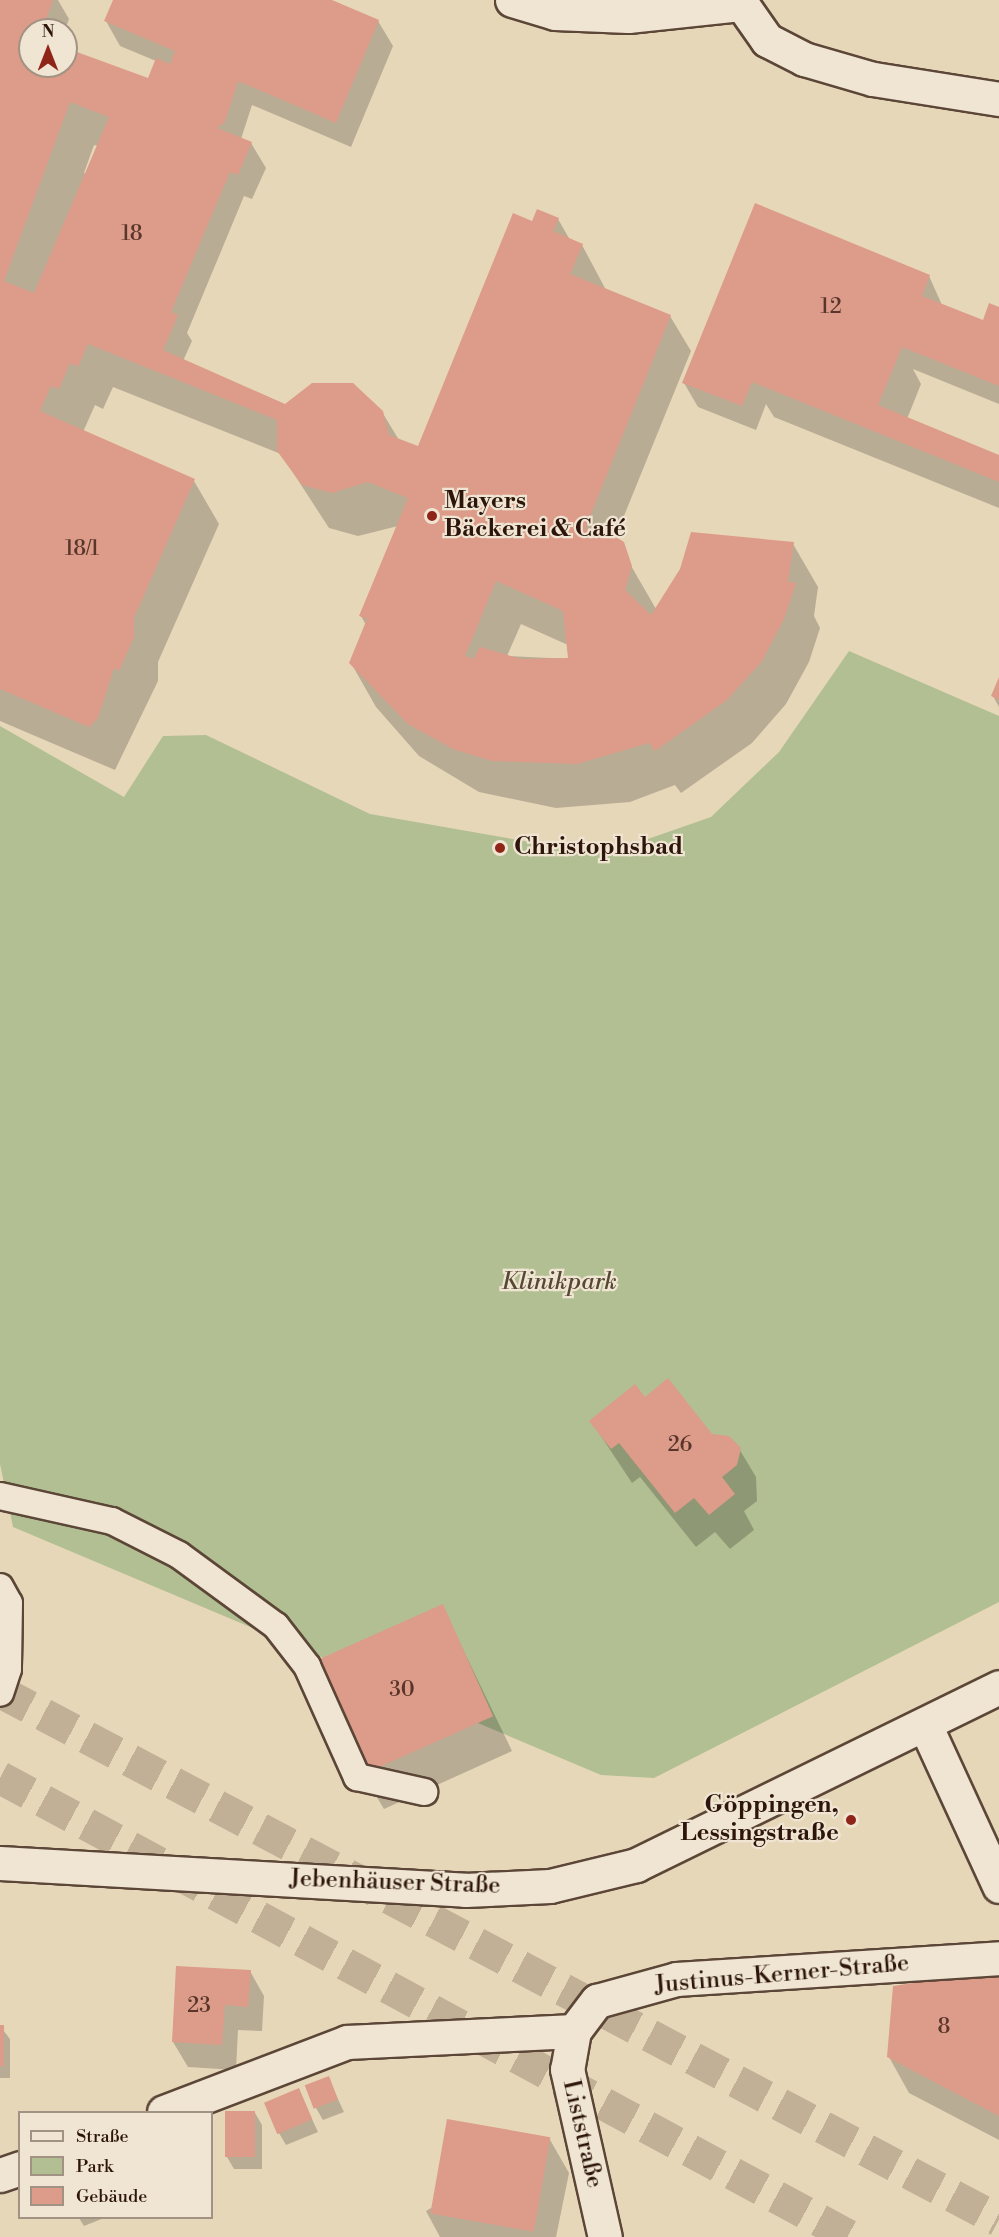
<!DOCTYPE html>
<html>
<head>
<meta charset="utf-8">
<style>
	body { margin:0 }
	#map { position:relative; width:999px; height:2237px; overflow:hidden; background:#e7d7b9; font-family:"Libre Bodoni",serif }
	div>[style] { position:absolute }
	.green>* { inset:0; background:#b2bf92 }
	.shadow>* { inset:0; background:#0003 }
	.building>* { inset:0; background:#dd9b89; transform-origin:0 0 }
	.trunk-tunnel>* { height:33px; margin-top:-16.5px; transform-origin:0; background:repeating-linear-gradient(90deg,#c2b096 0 33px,transparent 0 49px) }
	.roads { filter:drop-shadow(2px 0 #5c4637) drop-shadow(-2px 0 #5c4637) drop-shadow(0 2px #5c4637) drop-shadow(0 -2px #5c4637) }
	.service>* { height:26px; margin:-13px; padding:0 13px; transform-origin:13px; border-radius:13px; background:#efe5d2 }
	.minor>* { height:33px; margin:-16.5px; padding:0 16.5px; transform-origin:16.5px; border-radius:16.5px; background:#efe5d2 }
	.secondary>* { height:33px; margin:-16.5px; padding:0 16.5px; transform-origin:16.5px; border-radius:16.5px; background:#efe5d2 }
	.dots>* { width:16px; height:16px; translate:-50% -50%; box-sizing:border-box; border:3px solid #efe5d2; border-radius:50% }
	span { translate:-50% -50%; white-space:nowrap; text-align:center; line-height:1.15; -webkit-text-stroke:4.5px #efe5d2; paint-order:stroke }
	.number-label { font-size:21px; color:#59362b }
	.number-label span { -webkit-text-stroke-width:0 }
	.poi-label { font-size:24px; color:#2d150c; font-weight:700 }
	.left { translate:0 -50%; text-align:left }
	.right { translate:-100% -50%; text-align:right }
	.park-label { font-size:24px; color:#554834; font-style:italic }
	.street-label { font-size:24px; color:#2d150c }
	.legend { position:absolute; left:18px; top:2111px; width:195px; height:108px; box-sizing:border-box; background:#efe5d2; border:2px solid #a19283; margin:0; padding:8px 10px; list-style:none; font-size:18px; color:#2d150c }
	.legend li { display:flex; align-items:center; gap:12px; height:30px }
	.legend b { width:30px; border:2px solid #a19283 }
	.north { position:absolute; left:18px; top:18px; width:60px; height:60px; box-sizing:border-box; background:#efe5d2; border:2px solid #a19283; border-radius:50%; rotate:0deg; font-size:16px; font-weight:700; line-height:24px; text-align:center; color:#2d150c }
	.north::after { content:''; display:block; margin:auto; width:21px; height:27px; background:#8f2418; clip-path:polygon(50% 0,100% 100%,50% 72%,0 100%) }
</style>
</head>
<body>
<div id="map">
	<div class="green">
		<i style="clip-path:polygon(849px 651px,999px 716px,999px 1602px,654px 1778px,601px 1775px,13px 1527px,0 1464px,0 726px,124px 797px,163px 736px,206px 735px,370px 814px,541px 844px,622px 848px,711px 817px,779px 752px)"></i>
	</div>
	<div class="shadow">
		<i style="clip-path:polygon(evenodd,0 0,58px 0,69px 19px,65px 30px,30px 30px,30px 66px,66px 66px,66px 49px,148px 82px,156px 61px,120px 46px,106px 21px,115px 0,328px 0,378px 21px,393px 46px,351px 147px,252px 105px,241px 139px,251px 143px,266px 168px,252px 199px,244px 196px,187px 333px,192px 341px,183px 361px,286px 406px,382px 412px,399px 440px,418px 448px,532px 223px,558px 219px,570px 240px,582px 245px,606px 290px,670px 316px,691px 351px,615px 538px,656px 609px,793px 544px,818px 587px,814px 616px,820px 628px,809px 662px,786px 704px,752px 743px,681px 793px,675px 785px,630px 802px,556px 808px,479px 792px,419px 756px,376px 707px,351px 663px,366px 625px,361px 616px,398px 526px,358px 536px,329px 528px,281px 454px,113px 387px,103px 409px,95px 405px,83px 432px,194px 481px,219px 524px,158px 662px,158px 681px,115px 770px,0 721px,0 0,94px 145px,98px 146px,86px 174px,84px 173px,94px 145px,0 0,521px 624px,568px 645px,570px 659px,507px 656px,521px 624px)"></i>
		<i style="clip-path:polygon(929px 276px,942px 305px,983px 322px,999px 309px,999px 404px,913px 369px,921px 384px,907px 419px,999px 456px,999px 508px,774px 417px,766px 404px,756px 430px,698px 407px,684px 383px)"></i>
		<i style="clip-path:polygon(999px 681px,999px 707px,993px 696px)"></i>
		<i style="clip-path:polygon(645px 1399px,711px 1436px,735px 1442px,756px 1477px,757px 1501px,744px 1511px,754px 1530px,730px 1549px,715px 1532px,696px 1547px,640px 1477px,632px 1483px,591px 1421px)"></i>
		<i style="clip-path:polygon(442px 1606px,512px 1751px,384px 1809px,363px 1774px)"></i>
		<i style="clip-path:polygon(250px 1971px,264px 1996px,262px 2031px,238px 2030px,236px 2070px,188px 2067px,173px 2042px)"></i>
		<i style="clip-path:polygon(999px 1976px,999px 2140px,909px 2093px,889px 2057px)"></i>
		<i style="clip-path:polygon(0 2026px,10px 2039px,10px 2078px,0 2078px)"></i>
		<i style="clip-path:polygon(328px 2078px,344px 2112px,323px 2120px,316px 2108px)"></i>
		<i style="clip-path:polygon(298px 2089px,318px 2132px,286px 2145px,279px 2133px)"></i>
		<i style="clip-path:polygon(255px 2113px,262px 2125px,262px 2169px,234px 2169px,227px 2157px)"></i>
		<i style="clip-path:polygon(549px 2138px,569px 2173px,556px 2237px,440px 2237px,426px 2211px)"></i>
		<i style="clip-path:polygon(79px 2218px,104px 2218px,84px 2226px)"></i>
	</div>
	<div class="building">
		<i style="clip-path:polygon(evenodd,0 0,53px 0,42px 30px,30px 30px,30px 66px,66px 66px,66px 48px,148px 78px,156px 58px,170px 64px,175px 51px,104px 21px,113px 0,332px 0,379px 20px,336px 123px,238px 81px,225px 122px,217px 128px,252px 142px,238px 175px,230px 172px,171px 312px,178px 315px,163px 350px,285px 404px,312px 383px,353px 383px,383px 411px,389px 435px,418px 446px,513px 213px,532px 221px,537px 209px,559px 218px,553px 231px,583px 244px,570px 274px,671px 315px,585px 529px,603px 529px,624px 542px,632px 566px,625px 590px,651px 615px,680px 569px,691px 532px,794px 542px,788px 582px,796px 583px,784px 619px,762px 661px,727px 700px,655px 751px,649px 743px,577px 764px,492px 761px,453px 749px,408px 724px,349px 663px,367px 619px,359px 616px,408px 498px,368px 482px,332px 493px,302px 485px,277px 451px,277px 420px,88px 344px,78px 367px,70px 363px,59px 389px,51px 386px,40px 411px,195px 479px,134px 618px,134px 637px,119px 671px,114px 668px,98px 718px,89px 727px,0 689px,0 0,70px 102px,109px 117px,34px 293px,4px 281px,70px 102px,0 0,496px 581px,563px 611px,568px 658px,521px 659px,480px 647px,473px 659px,465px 656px,496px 581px)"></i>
		<i style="clip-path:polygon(755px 203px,930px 275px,922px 296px,983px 320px,989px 303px,999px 307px,999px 386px,902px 347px,878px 405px,999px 455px,999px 482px,752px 382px,742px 406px,682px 383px)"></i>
		<i style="clip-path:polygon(999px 677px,999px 700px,991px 696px)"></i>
		<i style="clip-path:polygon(668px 1378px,712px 1434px,729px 1436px,741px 1448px,737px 1465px,722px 1477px,735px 1494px,709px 1515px,694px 1498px,675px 1513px,619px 1443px,611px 1449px,589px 1421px,635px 1384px,645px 1397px)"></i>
		<i style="left:443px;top:1604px;width:123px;height:145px;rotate:66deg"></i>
		<i style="clip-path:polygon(176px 1966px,251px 1970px,248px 2007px,225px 2005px,222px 2045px,172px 2042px)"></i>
		<i style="clip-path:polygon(978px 1973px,999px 1975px,999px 2116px,887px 2057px,893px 1986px)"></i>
		<i style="left:0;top:2025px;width:4px;height:41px"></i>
		<i style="left:329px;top:2076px;width:25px;height:26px;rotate:69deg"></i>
		<i style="left:299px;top:2088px;width:34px;height:38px;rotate:67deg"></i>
		<i style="left:255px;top:2111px;width:46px;height:30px;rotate:90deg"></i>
		<i style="left:447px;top:2119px;width:105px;height:96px;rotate:10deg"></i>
	</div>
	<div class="trunk-tunnel">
		<i style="left:0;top:1691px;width:1130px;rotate:27.9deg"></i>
		<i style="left:0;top:1777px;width:967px;rotate:28.39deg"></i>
	</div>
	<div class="roads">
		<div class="service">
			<i style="left:0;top:1496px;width:115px;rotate:12.6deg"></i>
			<i style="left:112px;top:1521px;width:75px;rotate:26.9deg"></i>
			<i style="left:179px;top:1555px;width:120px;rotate:36.2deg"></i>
			<i style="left:276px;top:1626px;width:51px;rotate:52.2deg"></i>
			<i style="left:307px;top:1666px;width:122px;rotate:65.8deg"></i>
			<i style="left:357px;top:1777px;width:69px;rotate:12.6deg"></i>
			<i style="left:0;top:1587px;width:18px;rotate:61deg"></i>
			<i style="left:9px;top:1603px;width:66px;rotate:90.9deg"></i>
			<i style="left:8px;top:1669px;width:25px;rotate:108deg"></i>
		</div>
		<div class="minor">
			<i style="left:512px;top:0;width:45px;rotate:16.8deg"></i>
			<i style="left:555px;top:13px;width:73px;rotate:2.4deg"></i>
			<i style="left:628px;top:16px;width:113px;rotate:-6.1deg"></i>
			<i style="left:739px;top:0;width:49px;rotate:55deg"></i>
			<i style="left:767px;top:40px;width:42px;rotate:27.2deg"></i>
			<i style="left:804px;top:59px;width:72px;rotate:16.2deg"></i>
			<i style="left:873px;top:79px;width:128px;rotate:9deg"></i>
			<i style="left:926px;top:1727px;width:175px;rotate:65.3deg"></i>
			<i style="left:574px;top:2031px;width:39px;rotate:100deg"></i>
			<i style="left:567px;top:2069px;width:172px;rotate:77.3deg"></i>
			<i style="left:164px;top:2112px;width:196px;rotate:-20.9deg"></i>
			<i style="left:347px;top:2042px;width:227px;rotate:-2.8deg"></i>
			<i style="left:574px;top:2031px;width:38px;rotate:-53deg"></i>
			<i style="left:597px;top:2001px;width:83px;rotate:-15.4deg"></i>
			<i style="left:677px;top:1979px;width:323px;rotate:-3.7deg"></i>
			<i style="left:0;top:2175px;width:21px;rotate:-19deg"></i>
		</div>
		<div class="secondary">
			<i style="left:0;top:1863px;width:466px;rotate:3.3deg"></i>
			<i style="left:465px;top:1890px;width:85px;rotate:-2.7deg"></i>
			<i style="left:550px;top:1886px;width:89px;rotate:-13.7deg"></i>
			<i style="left:636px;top:1865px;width:404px;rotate:-26.1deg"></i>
		</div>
	</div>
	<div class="dots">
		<i style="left:432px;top:516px;background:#8f2418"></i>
		<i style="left:500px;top:848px;background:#8f2418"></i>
		<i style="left:851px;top:1820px;background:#8f2418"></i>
	</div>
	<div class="number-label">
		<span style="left:132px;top:234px">18</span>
		<span style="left:831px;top:307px">12</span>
		<span style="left:82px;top:549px">18/1</span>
		<span style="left:680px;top:1445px">26</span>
		<span style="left:402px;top:1690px">30</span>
		<span style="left:199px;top:2006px">23</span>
		<span style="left:944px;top:2027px">8</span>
	</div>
	<div class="poi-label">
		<span class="left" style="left:444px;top:516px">Mayers<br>Bäckerei &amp; Café</span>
		<span class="left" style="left:514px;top:848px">Christophsbad</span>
		<span class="right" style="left:839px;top:1820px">Göppingen,<br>Lessingstraße</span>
	</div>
	<div class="park-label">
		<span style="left:559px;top:1283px">Klinikpark</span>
	</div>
	<div class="street-label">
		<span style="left:395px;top:1883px;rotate:2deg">Jebenhäuser Straße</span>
		<span style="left:782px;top:1975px;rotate:-5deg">Justinus-Kerner-Straße</span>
		<span style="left:582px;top:2134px;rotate:77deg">Liststraße</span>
	</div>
	<ul class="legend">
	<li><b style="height:8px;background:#efe5d2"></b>Straße</li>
	<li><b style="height:16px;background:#b2bf92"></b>Park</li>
	<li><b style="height:16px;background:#dd9b89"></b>Gebäude</li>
	</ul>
	<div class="north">N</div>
</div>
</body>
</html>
